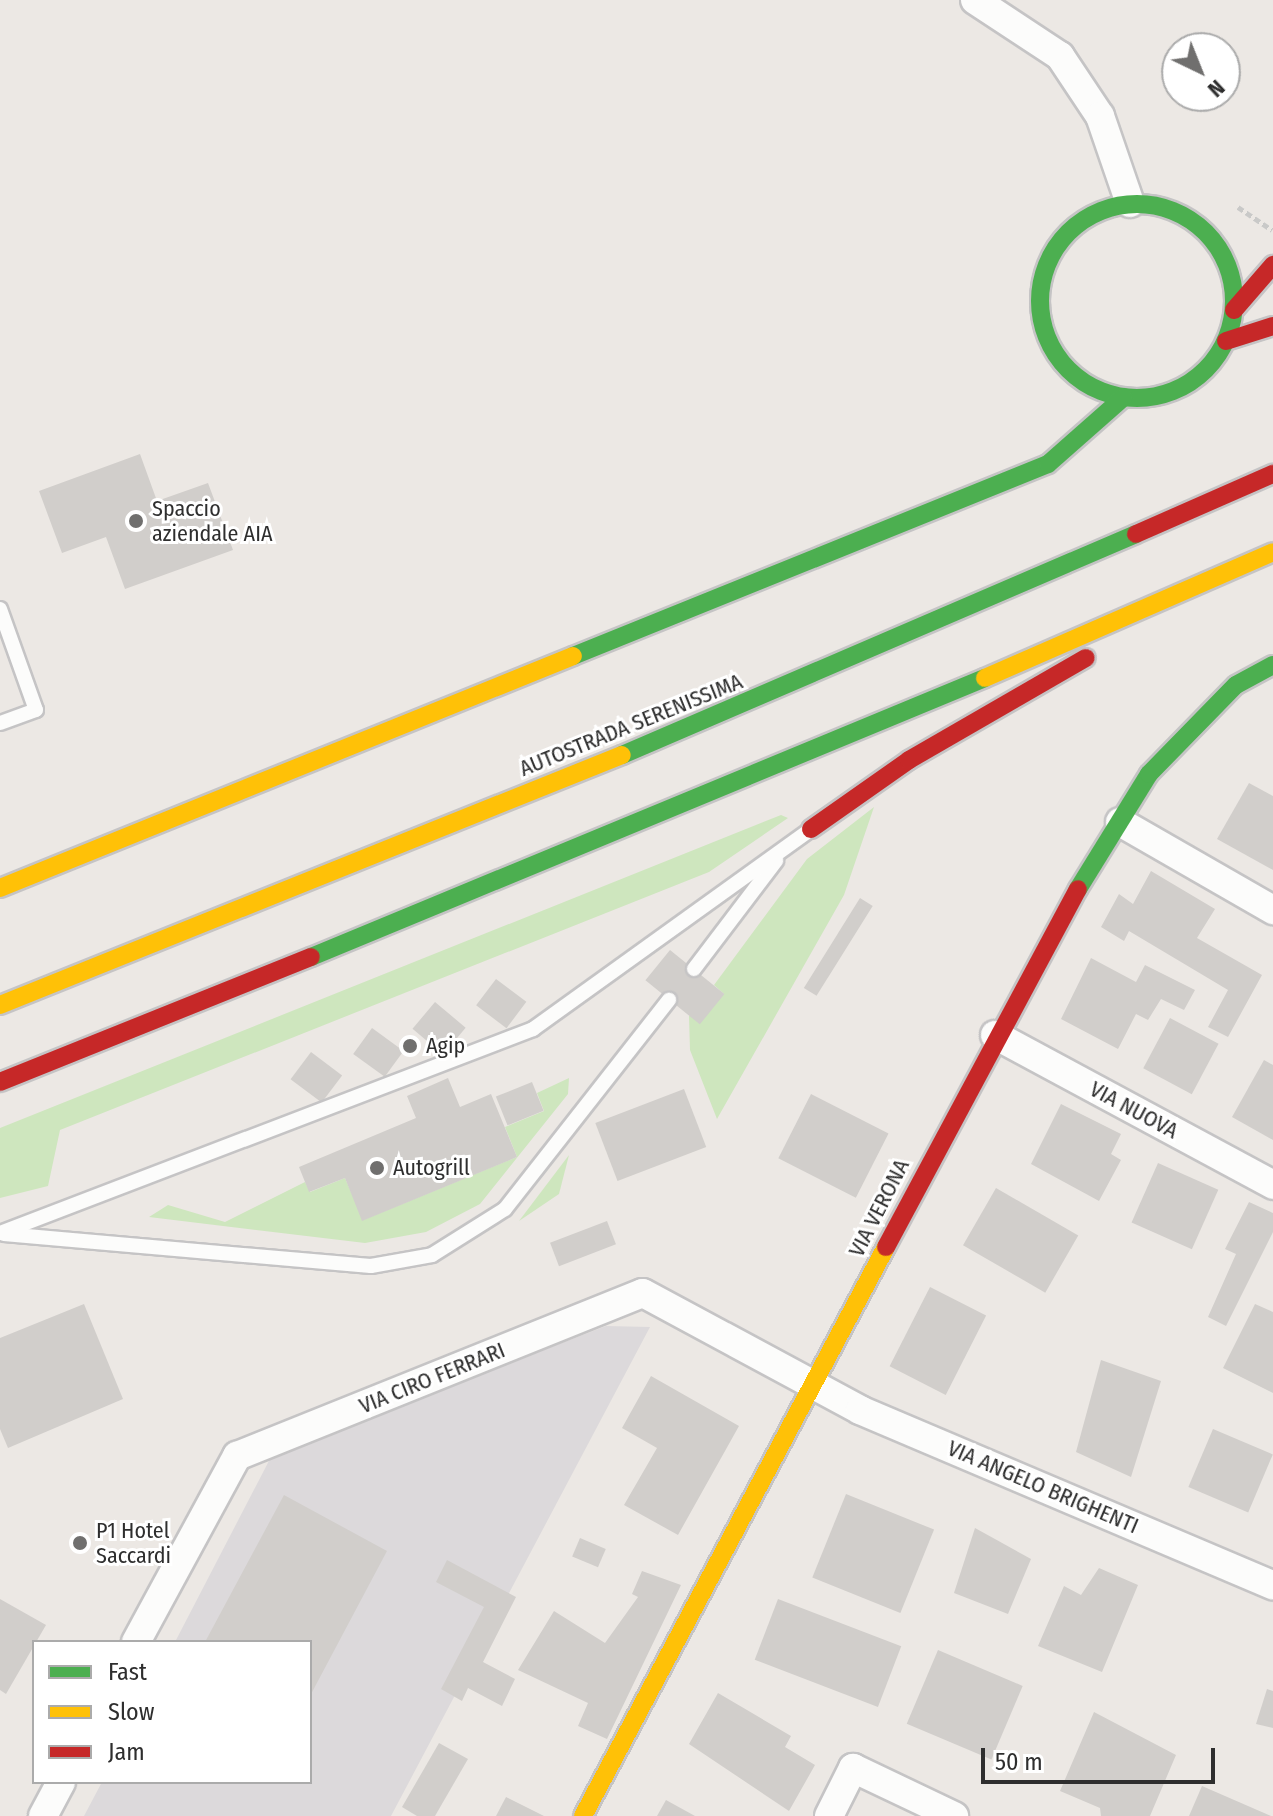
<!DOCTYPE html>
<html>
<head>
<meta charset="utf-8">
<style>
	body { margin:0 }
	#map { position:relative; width:1273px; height:1816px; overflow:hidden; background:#ece8e4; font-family:"Fira Sans Condensed",sans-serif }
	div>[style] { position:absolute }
	.industrial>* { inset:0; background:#dcd9db }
	.green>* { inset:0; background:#cee6be }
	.building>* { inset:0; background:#d1cecb; transform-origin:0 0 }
	.path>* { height:5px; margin-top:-2.5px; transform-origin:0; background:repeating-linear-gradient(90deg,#c9c9c8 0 6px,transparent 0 10px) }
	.roads { filter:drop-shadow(2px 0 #c5c4c5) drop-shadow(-2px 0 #c5c4c5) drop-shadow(0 2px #c5c4c5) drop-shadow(0 -2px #c5c4c5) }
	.lane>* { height:14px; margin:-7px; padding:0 7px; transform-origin:7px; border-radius:7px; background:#fcfcfb }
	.street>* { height:28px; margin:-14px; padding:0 14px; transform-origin:14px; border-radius:14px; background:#fcfcfb }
	.fast>* { height:18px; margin:-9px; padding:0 9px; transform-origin:9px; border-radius:9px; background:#4caf50 }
	.fast>.ring { margin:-9px; padding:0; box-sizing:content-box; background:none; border:18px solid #4caf50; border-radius:50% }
	.slow>* { height:18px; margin:-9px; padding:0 9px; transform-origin:9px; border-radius:9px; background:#ffc107 }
	.jam>* { height:18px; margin:-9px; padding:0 9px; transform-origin:9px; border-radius:9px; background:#c62828 }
	.dots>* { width:22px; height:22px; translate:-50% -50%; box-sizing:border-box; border:4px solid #fff; border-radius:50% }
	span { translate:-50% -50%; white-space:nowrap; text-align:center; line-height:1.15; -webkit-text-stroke:6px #fff; paint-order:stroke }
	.poi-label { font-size:22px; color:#2e2e2e }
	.left { translate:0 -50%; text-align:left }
	.street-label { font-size:22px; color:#2e2e2e }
	.legend { position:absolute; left:32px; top:1640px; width:280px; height:144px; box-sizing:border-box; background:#fff; border:2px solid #ababab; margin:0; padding:10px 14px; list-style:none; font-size:24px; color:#2e2e2e }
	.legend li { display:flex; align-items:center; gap:16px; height:40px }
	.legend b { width:40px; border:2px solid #ababab }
	.north { position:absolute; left:1161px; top:32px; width:80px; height:80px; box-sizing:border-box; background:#fff; border:2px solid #ababab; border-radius:50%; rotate:137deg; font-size:22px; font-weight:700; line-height:32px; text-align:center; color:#2e2e2e }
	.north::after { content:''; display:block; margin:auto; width:28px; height:36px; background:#706f6e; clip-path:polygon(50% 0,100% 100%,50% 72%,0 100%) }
	.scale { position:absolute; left:981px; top:1748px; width:234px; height:36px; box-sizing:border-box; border:4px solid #2e2e2e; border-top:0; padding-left:10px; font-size:24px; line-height:28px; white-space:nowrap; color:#2e2e2e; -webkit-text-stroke:6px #fff; paint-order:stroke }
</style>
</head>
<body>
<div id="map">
	<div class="industrial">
		<i style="clip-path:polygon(606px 1326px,650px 1327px,391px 1816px,84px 1816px,102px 1782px,310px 1782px,310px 1642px,175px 1642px,272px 1455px)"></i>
	</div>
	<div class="green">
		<i style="clip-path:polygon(874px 807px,844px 895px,717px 1119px,690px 1050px,689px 1016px,724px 994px,714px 985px,807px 859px)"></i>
		<i style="clip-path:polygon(781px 815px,788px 818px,709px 872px,60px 1130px,48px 1186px,0 1198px,0 1128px)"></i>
		<i style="clip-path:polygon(569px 1078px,568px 1094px,480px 1204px,426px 1232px,365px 1243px,149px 1217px,168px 1205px,225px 1222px,305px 1182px,310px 1192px,345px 1178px,363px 1220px,517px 1157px,505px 1127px,544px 1111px,537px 1093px)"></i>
		<i style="clip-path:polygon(569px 1155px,559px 1194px,519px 1221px)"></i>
	</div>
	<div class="building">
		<i style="clip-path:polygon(140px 454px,157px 501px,208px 483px,233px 550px,125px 589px,106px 537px,62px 553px,39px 491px)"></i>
		<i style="clip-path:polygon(1249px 783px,1273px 796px,1273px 870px,1217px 839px)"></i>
		<i style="clip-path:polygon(1151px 871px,1215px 909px,1197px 938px,1262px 975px,1228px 1037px,1208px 1027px,1228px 990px,1129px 931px,1124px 941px,1101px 927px,1119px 894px,1133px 904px)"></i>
		<i style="left:860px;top:898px;width:15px;height:106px;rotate:32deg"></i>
		<i style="left:670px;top:950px;width:70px;height:39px;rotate:39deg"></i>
		<i style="clip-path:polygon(1091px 958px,1136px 982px,1145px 965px,1195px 990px,1184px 1010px,1161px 999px,1148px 1020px,1136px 1014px,1118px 1049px,1061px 1019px)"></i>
		<i style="left:496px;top:979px;width:38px;height:33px;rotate:37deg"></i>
		<i style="left:435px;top:1002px;width:40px;height:35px;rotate:40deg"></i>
		<i style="left:1170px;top:1018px;width:55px;height:57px;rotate:28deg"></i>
		<i style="left:372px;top:1028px;width:39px;height:32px;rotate:36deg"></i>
		<i style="left:311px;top:1052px;width:39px;height:34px;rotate:37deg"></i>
		<i style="clip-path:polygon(1264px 1060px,1273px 1065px,1273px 1140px,1232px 1117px)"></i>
		<i style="clip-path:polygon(448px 1078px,460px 1107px,491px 1094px,517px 1157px,362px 1221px,345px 1178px,309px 1192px,299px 1167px,416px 1118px,407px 1096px)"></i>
		<i style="left:532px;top:1082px;width:31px;height:39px;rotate:68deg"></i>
		<i style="left:684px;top:1089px;width:62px;height:95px;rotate:69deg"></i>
		<i style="left:811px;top:1094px;width:87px;height:72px;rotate:27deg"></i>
		<i style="clip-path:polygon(1061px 1104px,1121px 1134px,1111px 1154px,1121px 1160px,1099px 1201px,1031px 1164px)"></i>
		<i style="left:1158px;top:1163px;width:66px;height:65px;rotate:24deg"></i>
		<i style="left:996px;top:1188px;width:95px;height:66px;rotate:30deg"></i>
		<i style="clip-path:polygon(1249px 1202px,1273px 1213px,1273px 1232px,1226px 1326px,1208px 1317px,1236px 1254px,1225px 1249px)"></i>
		<i style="left:607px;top:1221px;width:25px;height:61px;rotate:69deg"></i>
		<i style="left:930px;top:1287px;width:63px;height:89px;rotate:27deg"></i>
		<i style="clip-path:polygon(84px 1304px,123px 1399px,8px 1448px,0 1429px,0 1338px)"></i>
		<i style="clip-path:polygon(1255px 1304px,1273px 1312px,1273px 1393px,1223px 1368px)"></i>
		<i style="clip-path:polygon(1101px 1360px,1161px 1381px,1131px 1477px,1076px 1452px)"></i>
		<i style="clip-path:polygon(651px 1376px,739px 1426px,678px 1535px,624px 1505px,657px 1448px,622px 1428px)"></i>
		<i style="left:1213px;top:1429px;width:65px;height:63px;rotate:23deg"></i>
		<i style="left:846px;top:1494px;width:95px;height:90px;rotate:22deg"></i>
		<i style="clip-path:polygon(284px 1495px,387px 1551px,310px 1696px,310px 1642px,205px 1642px)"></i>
		<i style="clip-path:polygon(975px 1528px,1031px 1559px,1008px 1614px,954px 1593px)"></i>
		<i style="left:580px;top:1538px;width:28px;height:20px;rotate:23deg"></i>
		<i style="clip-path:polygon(447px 1560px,516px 1597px,483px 1662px,515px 1679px,502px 1706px,468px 1688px,462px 1701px,441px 1689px,484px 1607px,436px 1582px)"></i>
		<i style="clip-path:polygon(1099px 1568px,1138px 1585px,1102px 1672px,1038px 1646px,1064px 1586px,1081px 1595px)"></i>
		<i style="clip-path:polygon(642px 1571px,681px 1585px,607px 1739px,578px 1726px,588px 1703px,518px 1670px,554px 1611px,605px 1643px,638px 1597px,632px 1594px)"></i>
		<i style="clip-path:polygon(0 1599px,46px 1625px,6px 1694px,0 1690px)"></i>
		<i style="left:778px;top:1599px;width:132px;height:65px;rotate:21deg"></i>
		<i style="left:938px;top:1650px;width:92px;height:80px;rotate:23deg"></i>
		<i style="clip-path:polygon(1267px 1689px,1273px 1691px,1273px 1728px,1256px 1724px)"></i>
		<i style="clip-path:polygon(718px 1693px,791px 1736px,785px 1747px,815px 1765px,789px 1811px,689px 1744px)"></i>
		<i style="clip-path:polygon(1094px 1712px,1176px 1755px,1150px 1816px,1101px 1816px,1100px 1808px,1060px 1791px)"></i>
		<i style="clip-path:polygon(439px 1743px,468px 1759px,435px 1816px,417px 1816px,402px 1807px)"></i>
		<i style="clip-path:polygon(1202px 1786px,1271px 1816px,1189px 1816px)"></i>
		<i style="clip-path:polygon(506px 1797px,544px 1816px,496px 1816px)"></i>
		<i style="clip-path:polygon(666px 1800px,695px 1816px,657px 1816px)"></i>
	</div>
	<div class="path">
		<i style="left:1238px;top:207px;width:41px;rotate:34.1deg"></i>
	</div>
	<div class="roads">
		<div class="lane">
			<i style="left:0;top:609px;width:107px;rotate:70.4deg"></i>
			<i style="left:36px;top:710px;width:38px;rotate:160deg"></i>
			<i style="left:694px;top:969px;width:136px;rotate:-52.8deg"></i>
			<i style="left:0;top:1233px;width:571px;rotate:-20.94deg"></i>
			<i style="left:533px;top:1029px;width:337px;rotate:-35.7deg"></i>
			<i style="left:4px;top:1234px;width:368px;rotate:5deg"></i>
			<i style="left:371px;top:1266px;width:62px;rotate:-10.2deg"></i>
			<i style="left:432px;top:1255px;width:86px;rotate:-32.2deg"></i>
			<i style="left:505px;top:1209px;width:266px;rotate:-51.9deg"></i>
		</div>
		<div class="street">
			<i style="left:975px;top:0;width:102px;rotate:33.4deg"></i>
			<i style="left:1060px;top:56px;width:72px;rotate:56.3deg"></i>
			<i style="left:1100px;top:116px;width:92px;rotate:71deg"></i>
			<i style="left:1120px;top:822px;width:177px;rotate:29.9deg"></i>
			<i style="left:995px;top:1035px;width:316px;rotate:28.3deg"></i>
			<i style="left:136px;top:1642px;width:212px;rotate:-61.5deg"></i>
			<i style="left:237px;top:1456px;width:437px;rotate:-21.9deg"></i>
			<i style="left:643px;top:1293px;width:247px;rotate:28.3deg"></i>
			<i style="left:860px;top:1410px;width:449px;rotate:23deg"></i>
			<i style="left:43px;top:1816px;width:38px;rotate:-62deg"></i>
			<i style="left:829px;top:1816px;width:54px;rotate:-63.4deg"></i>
			<i style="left:853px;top:1768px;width:112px;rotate:25.4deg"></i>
		</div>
		<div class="fast">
			<i class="ring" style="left:1040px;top:204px;width:176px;height:176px"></i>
			<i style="left:573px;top:656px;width:512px;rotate:-22.01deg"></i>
			<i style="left:1048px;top:464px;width:101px;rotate:-41.4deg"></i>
			<i style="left:622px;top:755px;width:559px;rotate:-23.27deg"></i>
			<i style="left:1078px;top:889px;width:135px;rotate:-58.3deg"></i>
			<i style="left:1149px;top:774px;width:124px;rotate:-45.7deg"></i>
			<i style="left:1236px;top:685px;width:42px;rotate:-28.4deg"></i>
			<i style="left:311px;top:957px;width:729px;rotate:-22.49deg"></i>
		</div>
		<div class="slow">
			<i style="left:985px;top:678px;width:314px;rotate:-23.6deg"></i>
			<i style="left:0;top:888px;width:618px;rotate:-22.04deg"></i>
			<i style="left:0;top:1005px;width:670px;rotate:-21.9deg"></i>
			<i style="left:583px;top:1816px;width:645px;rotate:-61.96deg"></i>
		</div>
		<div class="jam">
			<i style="left:1234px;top:310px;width:60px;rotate:-49.1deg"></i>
			<i style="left:1226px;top:341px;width:49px;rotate:-17.7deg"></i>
			<i style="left:1136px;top:534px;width:150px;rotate:-23.7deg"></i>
			<i style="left:811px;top:829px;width:120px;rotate:-35.1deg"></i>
			<i style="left:909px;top:760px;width:204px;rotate:-30deg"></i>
			<i style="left:0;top:1082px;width:335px;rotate:-21.9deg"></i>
			<i style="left:886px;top:1247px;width:406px;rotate:-61.8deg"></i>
		</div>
	</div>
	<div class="dots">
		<i style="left:136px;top:521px;background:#706f6e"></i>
		<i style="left:410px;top:1046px;background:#706f6e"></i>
		<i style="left:377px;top:1168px;background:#706f6e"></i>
		<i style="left:80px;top:1543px;background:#706f6e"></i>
	</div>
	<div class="poi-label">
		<span class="left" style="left:152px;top:521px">Spaccio<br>aziendale AIA</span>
		<span class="left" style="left:426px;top:1046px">Agip</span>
		<span class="left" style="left:393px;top:1168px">Autogrill</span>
		<span class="left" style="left:96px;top:1543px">P1 Hotel<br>Saccardi</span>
	</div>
	<div class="street-label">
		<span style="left:631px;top:725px;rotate:-22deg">AUTOSTRADA SERENISSIMA</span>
		<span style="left:1134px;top:1110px;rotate:28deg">VIA NUOVA</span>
		<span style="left:879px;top:1208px;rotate:-63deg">VIA VERONA</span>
		<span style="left:432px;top:1378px;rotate:-22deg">VIA CIRO FERRARI</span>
		<span style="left:1043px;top:1487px;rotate:23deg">VIA ANGELO BRIGHENTI</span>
	</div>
	<ul class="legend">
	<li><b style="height:10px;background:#4caf50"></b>Fast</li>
	<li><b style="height:10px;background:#ffc107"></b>Slow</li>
	<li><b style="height:10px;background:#c62828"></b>Jam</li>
	</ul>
	<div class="north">N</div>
	<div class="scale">50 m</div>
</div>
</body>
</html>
